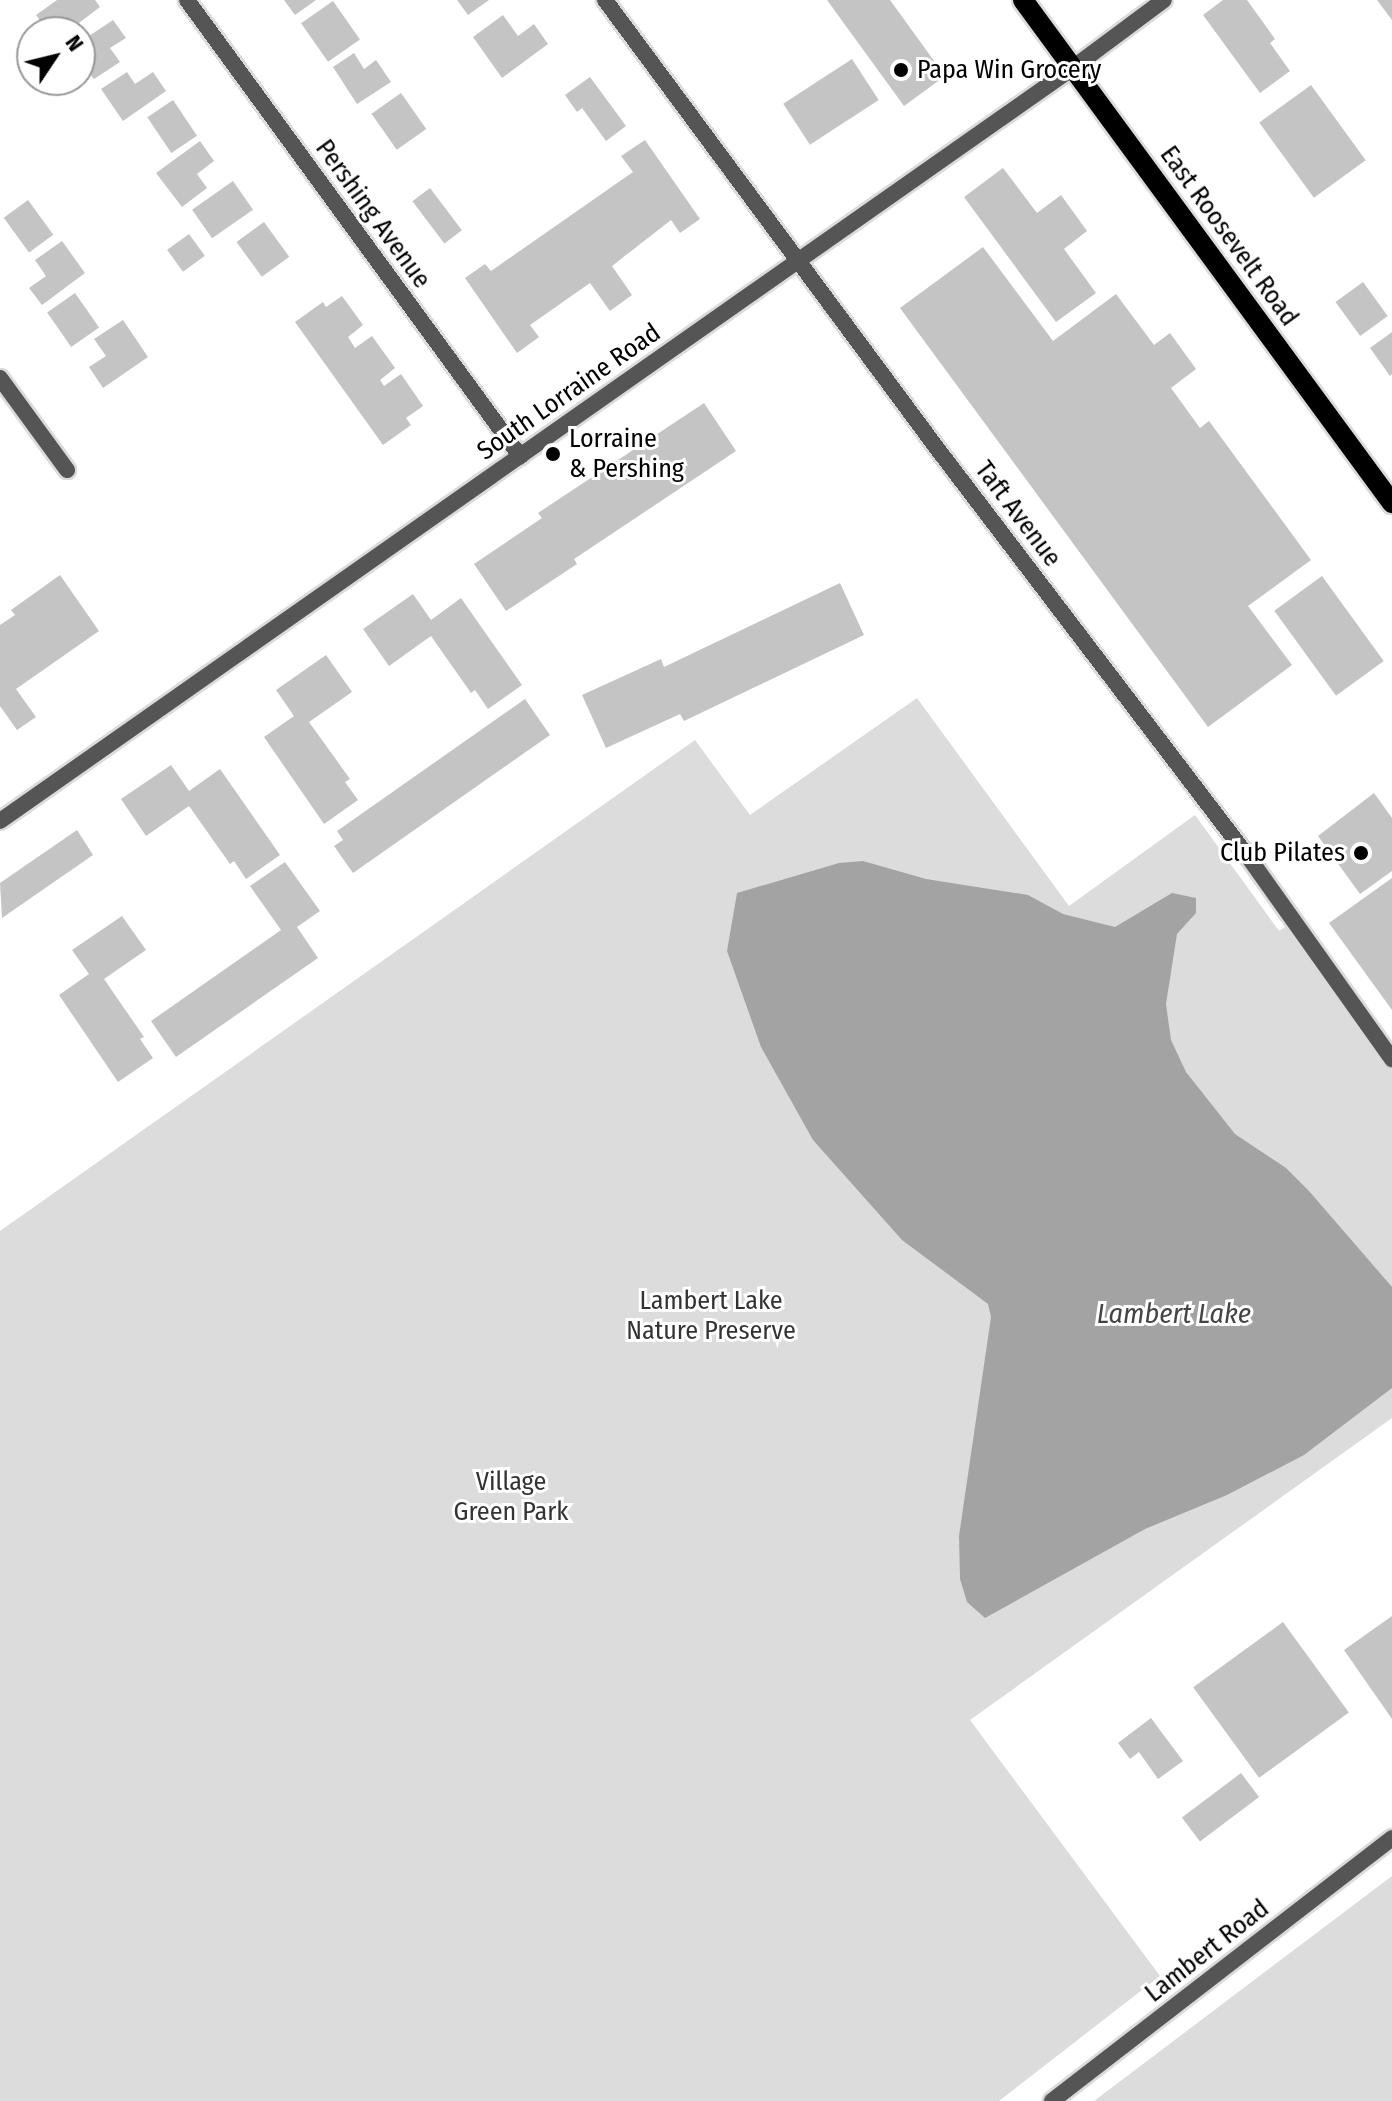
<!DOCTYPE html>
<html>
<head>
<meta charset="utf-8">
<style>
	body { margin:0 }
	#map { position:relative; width:1392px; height:2101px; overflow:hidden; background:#fff; font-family:"Fira Sans Condensed",sans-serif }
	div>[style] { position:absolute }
	.green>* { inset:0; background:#dcdcdc }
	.water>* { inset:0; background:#a3a3a3 }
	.building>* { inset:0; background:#c4c4c4; transform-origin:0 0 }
	.roads { filter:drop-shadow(2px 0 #dbdbdb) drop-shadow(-2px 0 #dbdbdb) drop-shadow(0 2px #dbdbdb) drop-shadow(0 -2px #dbdbdb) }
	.minor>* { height:16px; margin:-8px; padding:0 8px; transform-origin:8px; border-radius:8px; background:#555 }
	.primary>* { height:20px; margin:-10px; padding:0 10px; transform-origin:10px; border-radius:10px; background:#000 }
	.dots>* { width:22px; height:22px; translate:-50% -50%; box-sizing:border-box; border:4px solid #fff; border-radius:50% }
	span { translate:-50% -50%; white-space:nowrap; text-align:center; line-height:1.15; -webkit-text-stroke:6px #fff; paint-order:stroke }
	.poi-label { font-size:26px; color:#000 }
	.left { translate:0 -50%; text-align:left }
	.right { translate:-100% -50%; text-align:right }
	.street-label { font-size:26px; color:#000 }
	.park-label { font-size:26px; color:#333 }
	.water-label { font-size:28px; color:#444; font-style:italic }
	.north { position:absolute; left:16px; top:16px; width:80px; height:80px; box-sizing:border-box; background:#fff; border:2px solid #999; border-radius:50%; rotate:55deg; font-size:22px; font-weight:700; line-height:32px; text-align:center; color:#000 }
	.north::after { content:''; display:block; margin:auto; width:28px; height:36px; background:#000; clip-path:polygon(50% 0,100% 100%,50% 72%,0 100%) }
</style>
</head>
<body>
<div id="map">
	<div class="green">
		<i style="clip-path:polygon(917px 698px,1069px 906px,1195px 815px,1279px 931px,1291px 923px,1392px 1060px,1392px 1418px,970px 1720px,1160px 1976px,999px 2101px,0 2101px,0 1231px,695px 740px,750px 815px)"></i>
		<i style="clip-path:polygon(1392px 1876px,1392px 2101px,1094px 2101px)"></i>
	</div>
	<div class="water">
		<i style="clip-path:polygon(863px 861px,926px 879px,1028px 895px,1063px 914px,1115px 927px,1172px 893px,1196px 898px,1196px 913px,1177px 934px,1166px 1004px,1171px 1040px,1186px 1072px,1235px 1134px,1286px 1168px,1309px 1191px,1392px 1287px,1392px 1388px,1304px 1455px,1227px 1495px,1145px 1529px,985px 1618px,967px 1602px,960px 1579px,959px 1536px,991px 1317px,988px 1304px,902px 1240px,813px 1140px,761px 1047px,727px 951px,737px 893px,839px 863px)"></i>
	</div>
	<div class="building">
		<i style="clip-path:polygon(57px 0,95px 0,100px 7px,71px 29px,64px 20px,48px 31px,36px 15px)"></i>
		<i style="clip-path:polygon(284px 0,316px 0,295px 15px)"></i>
		<i style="clip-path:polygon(457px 0,489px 0,468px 15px)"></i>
		<i style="clip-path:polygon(827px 0,890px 0,945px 76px,904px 106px)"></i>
		<i style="clip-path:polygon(1223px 0,1247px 0,1275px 39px,1270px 43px,1290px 71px,1260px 93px,1203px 15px)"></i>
		<i style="clip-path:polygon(1377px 0,1392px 0,1392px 20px)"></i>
		<i style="left:333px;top:1px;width:47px;height:39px;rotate:55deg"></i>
		<i style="clip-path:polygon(503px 15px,518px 36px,534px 24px,548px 44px,502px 78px,473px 37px)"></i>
		<i style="clip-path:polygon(113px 20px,126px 38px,110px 48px,120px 62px,94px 79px,80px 63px,80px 42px)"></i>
		<i style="clip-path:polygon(354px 53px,364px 69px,376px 60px,391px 82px,357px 104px,333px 67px)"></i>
		<i style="left:852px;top:59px;width:49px;height:82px;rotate:57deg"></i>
		<i style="clip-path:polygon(127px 72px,135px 84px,153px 72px,166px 91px,123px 121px,101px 89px)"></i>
		<i style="clip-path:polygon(590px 77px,626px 126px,606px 141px,582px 108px,577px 112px,565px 95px)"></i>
		<i style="left:1311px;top:85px;width:93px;height:64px;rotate:54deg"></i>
		<i style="left:401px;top:93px;width:44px;height:36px;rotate:55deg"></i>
		<i style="left:173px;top:100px;width:43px;height:31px;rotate:56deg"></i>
		<i style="clip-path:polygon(645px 140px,700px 219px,680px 233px,671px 220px,612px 266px,632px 295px,610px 311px,590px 283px,530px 325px,539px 337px,517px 353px,465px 278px,485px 264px,491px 271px,633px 172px,621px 156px)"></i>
		<i style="clip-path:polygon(200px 141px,214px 161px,197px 174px,207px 188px,182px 207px,156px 173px)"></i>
		<i style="clip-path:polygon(1003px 168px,1037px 213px,1061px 195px,1087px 231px,1064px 249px,1096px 293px,1056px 322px,964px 197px)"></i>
		<i style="left:233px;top:181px;width:35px;height:50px;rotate:55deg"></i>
		<i style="left:430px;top:188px;width:53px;height:22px;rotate:53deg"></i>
		<i style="left:28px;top:200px;width:43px;height:30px;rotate:54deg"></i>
		<i style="left:264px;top:222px;width:43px;height:34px;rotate:54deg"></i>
		<i style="left:189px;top:234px;width:27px;height:27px;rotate:54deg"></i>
		<i style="clip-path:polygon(62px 241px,85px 273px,42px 305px,29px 288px,46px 276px,35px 260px)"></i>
		<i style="clip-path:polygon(983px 247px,1053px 341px,1116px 294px,1154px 345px,1170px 333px,1196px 369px,1171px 388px,1200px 428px,1209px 421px,1311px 560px,1248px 606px,1292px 665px,1208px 727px,900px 308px)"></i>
		<i style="left:1363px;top:282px;width:42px;height:34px;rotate:54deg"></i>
		<i style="left:75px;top:293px;width:42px;height:34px;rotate:55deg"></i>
		<i style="clip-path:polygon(342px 296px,363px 325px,348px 337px,355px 348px,372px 336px,395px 368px,380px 380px,384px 386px,401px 374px,423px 406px,406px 418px,411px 425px,383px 445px,295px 322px,323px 302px,326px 307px)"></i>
		<i style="clip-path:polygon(123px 320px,148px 357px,103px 388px,89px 367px,106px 356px,94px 339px)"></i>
		<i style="clip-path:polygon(1392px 332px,1392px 374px,1390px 376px,1370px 348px)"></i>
		<i style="clip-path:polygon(704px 403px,736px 451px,574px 559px,577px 564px,506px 611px,474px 564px,542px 518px,538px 513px)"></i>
		<i style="clip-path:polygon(60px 575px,99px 631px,16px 689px,36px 717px,17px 730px,0 706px,0 625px,15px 615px,11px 610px)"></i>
		<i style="left:1322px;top:576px;width:105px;height:59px;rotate:54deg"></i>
		<i style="clip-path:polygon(840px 583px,864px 635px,684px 721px,680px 714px,606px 748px,582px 695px,661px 659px,664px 667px)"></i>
		<i style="clip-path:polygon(413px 594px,431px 620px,461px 598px,522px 685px,488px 709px,475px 690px,471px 693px,431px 636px,389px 666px,363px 629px)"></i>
		<i style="clip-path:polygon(326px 655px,352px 692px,309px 722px,350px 779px,345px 782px,358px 800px,324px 824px,264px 737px,294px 716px,276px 690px)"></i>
		<i style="clip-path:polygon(525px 699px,550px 735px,353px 873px,334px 846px,343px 840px,337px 831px)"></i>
		<i style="clip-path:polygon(171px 765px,189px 791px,220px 769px,280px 855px,246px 879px,234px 861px,230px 864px,189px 806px,146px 836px,121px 799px)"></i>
		<i style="clip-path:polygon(1374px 793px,1392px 818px,1392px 871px,1360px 894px,1318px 836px)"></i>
		<i style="clip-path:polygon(77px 830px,93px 855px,2px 918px,0 883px)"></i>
		<i style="clip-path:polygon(285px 862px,320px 911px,297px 927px,318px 958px,176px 1057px,151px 1021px,281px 930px,250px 886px)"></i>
		<i style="clip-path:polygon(1392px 878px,1392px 1010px,1329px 923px)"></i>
		<i style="clip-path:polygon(122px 916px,146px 950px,104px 979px,144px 1037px,140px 1039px,153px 1058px,118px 1082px,59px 995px,89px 974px,72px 950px)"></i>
		<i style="clip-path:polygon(1392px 1616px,1392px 1719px,1344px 1650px)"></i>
		<i style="left:1283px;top:1622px;width:112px;height:111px;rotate:54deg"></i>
		<i style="clip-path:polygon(1151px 1718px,1183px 1761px,1158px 1779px,1139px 1752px,1130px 1759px,1118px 1743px)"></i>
		<i style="left:1241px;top:1773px;width:30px;height:74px;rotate:53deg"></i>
	</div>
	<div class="roads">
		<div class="minor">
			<i style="left:187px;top:0;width:565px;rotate:53.86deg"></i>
			<i style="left:605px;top:0;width:556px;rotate:53.48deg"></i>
			<i style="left:936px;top:447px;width:517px;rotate:52.71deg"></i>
			<i style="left:1249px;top:858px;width:247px;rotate:54.6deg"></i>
			<i style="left:0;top:378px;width:114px;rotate:53.9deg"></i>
			<i style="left:0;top:821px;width:1312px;rotate:-35.07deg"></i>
			<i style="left:1074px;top:67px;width:112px;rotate:-36.7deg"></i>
			<i style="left:1052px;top:2101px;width:430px;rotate:-37.7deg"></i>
		</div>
		<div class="primary">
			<i style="left:1023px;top:0;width:624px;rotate:53.74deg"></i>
		</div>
	</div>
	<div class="dots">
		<i style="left:901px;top:70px;background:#000"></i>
		<i style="left:553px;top:454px;background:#000"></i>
		<i style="left:1361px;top:853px;background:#000"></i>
	</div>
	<div class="poi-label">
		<span class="left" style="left:917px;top:70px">Papa Win Grocery</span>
		<span class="left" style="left:569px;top:454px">Lorraine<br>&amp; Pershing</span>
		<span class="right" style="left:1345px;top:853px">Club Pilates</span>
	</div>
	<div class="street-label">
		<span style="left:373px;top:214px;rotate:54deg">Pershing Avenue</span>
		<span style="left:1229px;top:236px;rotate:54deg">East Roosevelt Road</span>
		<span style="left:569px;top:392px;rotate:-35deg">South Lorraine Road</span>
		<span style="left:1018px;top:514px;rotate:53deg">Taft Avenue</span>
		<span style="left:1207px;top:1951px;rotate:-38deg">Lambert Road</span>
	</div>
	<div class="park-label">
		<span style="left:711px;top:1316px">Lambert Lake<br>Nature Preserve</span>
		<span style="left:511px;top:1497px">Village<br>Green Park</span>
	</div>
	<div class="water-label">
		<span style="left:1174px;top:1314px">Lambert Lake</span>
	</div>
	<div class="north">N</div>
</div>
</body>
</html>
